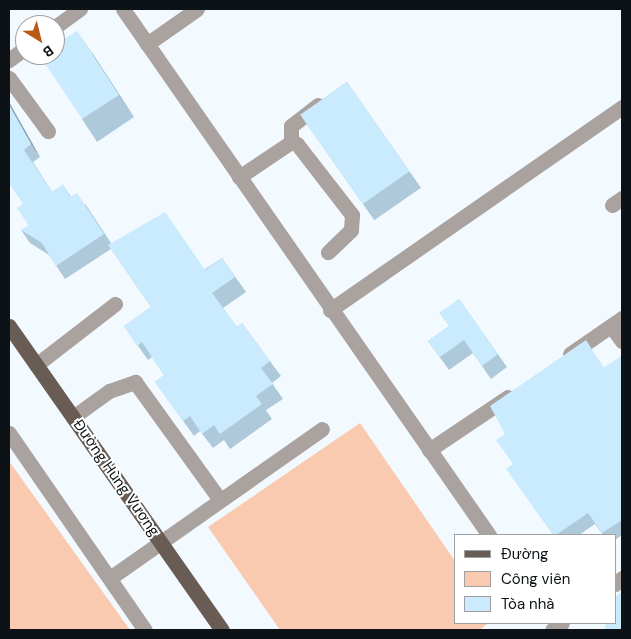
<!DOCTYPE html>
<html>
<head>
<meta charset="utf-8">
<style>
	body { margin:0 }
	#map { position:relative; width:631px; height:639px; overflow:hidden; background:#f3faff; font-family:"DM Sans",sans-serif }
	div>[style] { position:absolute }
	.green>* { inset:0; background:#facab0 }
	.minor>* { height:15px; margin:-7.5px; padding:0 7.5px; transform-origin:7.5px; border-radius:7.5px; background:#aaa29e }
	.major>* { height:15px; margin:-7.5px; padding:0 7.5px; transform-origin:7.5px; border-radius:7.5px; background:#685c55 }
	.wall>* { inset:0; background:#aec9da; transform-origin:0 0 }
	.shaded-wall>* { inset:0; background:#8da4b1 }
	.building>* { inset:0; background:#caeafd; transform-origin:0 0 }
	span { translate:-50% -50%; white-space:nowrap; text-align:center; line-height:1.15; -webkit-text-stroke:4px #fff; paint-order:stroke }
	.street-label { font-size:15px; color:#0c1215 }
	.frame { position:absolute; inset:0; border:10px solid #0c1215; pointer-events:none }
	.legend { position:absolute; left:454px; top:534px; width:162px; height:90px; box-sizing:border-box; background:#fff; border:1px solid #9ea0a1; margin:0; padding:6px 9px; list-style:none; font-size:15px; color:#0c1215 }
	.legend li { display:flex; align-items:center; gap:10px; height:25px }
	.legend b { width:25px; border:1px solid #9ea0a1 }
	.north { position:absolute; left:15px; top:15px; width:50px; height:50px; box-sizing:border-box; background:#fff; border:1px solid #9ea0a1; border-radius:50%; rotate:144deg; font-size:14px; font-weight:700; line-height:20px; text-align:center; color:#0c1215 }
	.north::after { content:''; display:block; margin:auto; width:18px; height:22px; background:#b95a14; clip-path:polygon(50% 0,100% 100%,50% 72%,0 100%) }
</style>
</head>
<body>
<div id="map">
	<div class="green">
		<i style="clip-path:polygon(360px 423px,455px 561px,455px 623px,489px 623px,479px 630px,280px 630px,208px 527px)"></i>
		<i style="clip-path:polygon(9px 461px,130px 630px,9px 630px)"></i>
	</div>
	<div class="minor">
		<i style="left:123px;top:9px;width:641px;rotate:55.17deg"></i>
		<i style="left:55px;top:27px;width:31px;rotate:-36deg"></i>
		<i style="left:147px;top:44px;width:61px;rotate:-35deg"></i>
		<i style="left:9px;top:60px;width:20px;rotate:-37deg"></i>
		<i style="left:9px;top:78px;width:66px;rotate:53.7deg"></i>
		<i style="left:291px;top:142px;width:16px;rotate:-90deg"></i>
		<i style="left:291px;top:126px;width:34px;rotate:-38deg"></i>
		<i style="left:239px;top:177px;width:63px;rotate:-33.9deg"></i>
		<i style="left:291px;top:142px;width:6px;rotate:18deg"></i>
		<i style="left:297px;top:144px;width:90px;rotate:52.2deg"></i>
		<i style="left:352px;top:215px;width:15px;rotate:94deg"></i>
		<i style="left:351px;top:230px;width:32px;rotate:136deg"></i>
		<i style="left:612px;top:205px;width:12px;rotate:-35deg"></i>
		<i style="left:330px;top:310px;width:356px;rotate:-34.8deg"></i>
		<i style="left:611px;top:326px;width:19px;rotate:54deg"></i>
		<i style="left:570px;top:354px;width:63px;rotate:-34.7deg"></i>
		<i style="left:36px;top:365px;width:100px;rotate:-37.7deg"></i>
		<i style="left:73px;top:417px;width:44px;rotate:-35.8deg"></i>
		<i style="left:109px;top:391px;width:28px;rotate:-19deg"></i>
		<i style="left:135px;top:382px;width:145px;rotate:54.2deg"></i>
		<i style="left:9px;top:433px;width:239px;rotate:55.4deg"></i>
		<i style="left:429px;top:450px;width:95px;rotate:-33.9deg"></i>
		<i style="left:110px;top:578px;width:259px;rotate:-35.1deg"></i>
		<i style="left:615px;top:584px;width:9px;rotate:-41deg"></i>
		<i style="left:552px;top:630px;width:12px;rotate:-35deg"></i>
	</div>
	<div class="major">
		<i style="left:9px;top:326px;width:371px;rotate:55deg"></i>
	</div>
	<div class="wall">
		<i style="clip-path:polygon(92px 53px,134px 117px,97px 142px,82px 119px)"></i>
		<i style="left:347px;top:82px;width:129px;height:57px;rotate:55deg"></i>
		<i style="clip-path:polygon(9px 102px,40px 157px,33px 162px,52px 192px,63px 185px,71px 197px,86px 205px,111px 243px,205px 269px,222px 258px,246px 292px,223px 308px,237px 327px,242px 323px,281px 376px,272px 383px,283px 399px,266px 410px,272px 419px,230px 449px,224px 440px,213px 448px,200px 431px,194px 436px,155px 382px,164px 375px,152px 357px,148px 360px,124px 326px,151px 307px,111px 249px,65px 279px,49px 255px,30px 243px,21px 230px,29px 226px,23px 204px)"></i>
		<i style="clip-path:polygon(459px 299px,507px 367px,491px 379px,473px 353px,449px 370px,428px 341px,449px 326px)"></i>
		<i style="clip-path:polygon(622px 356px,622px 535px,615px 540px,615px 535px,603px 535px,595px 524px,579px 535px,553px 535px,513px 464px,505px 434px)"></i>
	</div>
	<div class="shaded-wall">
		<i style="clip-path:polygon(77px 31px,92px 53px,134px 117px,119px 95px)"></i>
		<i style="clip-path:polygon(9px 102px,40px 157px,31px 144px,9px 105px)"></i>
	</div>
	<div class="building">
		<i style="clip-path:polygon(77px 31px,119px 95px,82px 119px,40px 56px,55px 55px,55px 45px)"></i>
		<i style="left:347px;top:82px;width:109px;height:57px;rotate:55deg"></i>
		<i style="clip-path:polygon(9px 105px,31px 144px,24px 150px,52px 192px,63px 185px,70px 197px,77px 193px,104px 234px,56px 266px,42px 243px,21px 230px,29px 226px,17px 208px,23px 204px,9px 183px)"></i>
		<i style="clip-path:polygon(165px 212px,205px 270px,222px 258px,235px 277px,212px 293px,237px 327px,242px 323px,270px 361px,261px 368px,273px 384px,256px 396px,262px 404px,220px 434px,214px 425px,202px 434px,190px 416px,183px 421px,155px 382px,164px 375px,142px 342px,137px 346px,124px 326px,151px 307px,108px 245px)"></i>
		<i style="clip-path:polygon(459px 299px,498px 354px,482px 366px,464px 340px,440px 357px,428px 341px,449px 326px,439px 313px)"></i>
		<i style="clip-path:polygon(586px 340px,604px 368px,622px 356px,622px 520px,602px 533px,588px 513px,556px 535px,553px 535px,506px 469px,513px 464px,496px 440px,505px 434px,490px 406px)"></i>
		<i style="clip-path:polygon(622px 592px,622px 630px,604px 630px,606px 624px,607px 623px,615px 623px,615px 597px)"></i>
	</div>
	<div class="street-label">
		<span style="left:116px;top:478px;rotate:55deg">Đường Hùng Vương</span>
	</div>
	<div class="frame"></div>
	<ul class="legend">
	<li><b style="height:6px;background:#685c55"></b>Đường</li>
	<li><b style="height:14px;background:#facab0"></b>Công viên</li>
	<li><b style="height:14px;background:#caeafd"></b>Tòa nhà</li>
	</ul>
	<div class="north">B</div>
</div>
</body>
</html>
